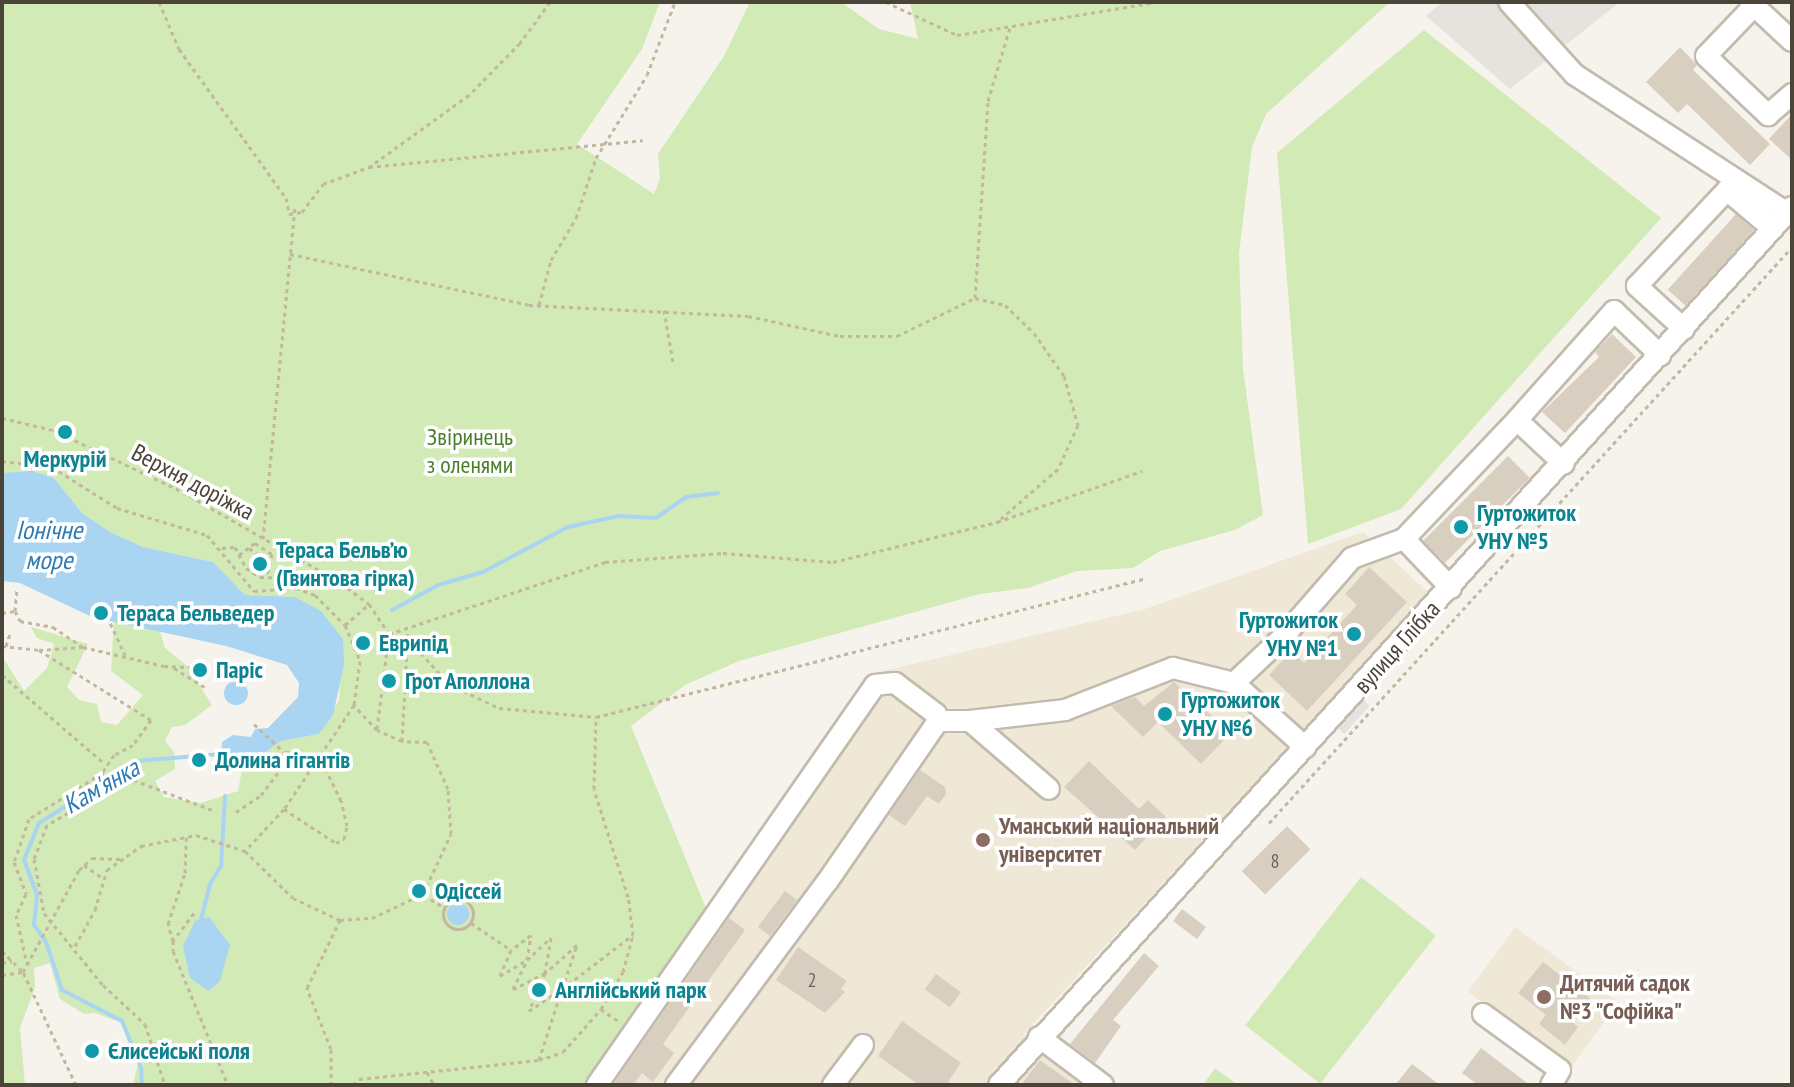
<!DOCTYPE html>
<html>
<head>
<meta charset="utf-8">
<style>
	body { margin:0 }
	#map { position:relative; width:1794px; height:1087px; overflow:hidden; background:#f6f3ec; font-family:"PT Sans Narrow",sans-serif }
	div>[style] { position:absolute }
	.industrial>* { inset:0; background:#e6e2dd }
	.education>* { inset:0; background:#efe8d6; transform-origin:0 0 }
	.green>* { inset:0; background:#d2eab5; transform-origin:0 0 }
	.parking>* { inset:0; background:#e5e3e0; transform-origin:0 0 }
	.water>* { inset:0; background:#a9d4f2 }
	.round { border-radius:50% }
	.stream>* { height:4px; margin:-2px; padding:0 2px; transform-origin:2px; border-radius:2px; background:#a9d4f2 }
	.building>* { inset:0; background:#d8cfc1; transform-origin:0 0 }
	.path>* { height:3px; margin-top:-1.5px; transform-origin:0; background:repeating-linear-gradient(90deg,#c4b79f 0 4px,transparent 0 8px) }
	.path>.ring { margin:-1.5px; padding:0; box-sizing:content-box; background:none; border:3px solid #c4b79f; border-radius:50% }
	.roads { filter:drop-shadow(2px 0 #c2bbae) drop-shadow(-2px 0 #c2bbae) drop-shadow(0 2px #c2bbae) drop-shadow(0 -2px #c2bbae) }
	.minor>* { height:20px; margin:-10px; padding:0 10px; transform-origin:10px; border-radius:10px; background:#fff }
	.dots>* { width:22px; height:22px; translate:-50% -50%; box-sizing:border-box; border:4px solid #fff; border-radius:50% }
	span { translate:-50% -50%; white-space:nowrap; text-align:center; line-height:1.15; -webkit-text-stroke:7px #fff; paint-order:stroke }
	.number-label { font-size:20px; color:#6e675b }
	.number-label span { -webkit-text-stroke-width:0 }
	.park-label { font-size:24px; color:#4a7f2a }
	.culture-label { font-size:24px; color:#0d838f; font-weight:700 }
	.left { translate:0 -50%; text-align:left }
	.right { translate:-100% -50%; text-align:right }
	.street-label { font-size:24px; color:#4b4439 }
	.education-label { font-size:24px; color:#785e54; font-weight:700 }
	.water-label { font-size:26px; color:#2e7ab2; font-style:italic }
	.frame { position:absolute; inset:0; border:4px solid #4b4439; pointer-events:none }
</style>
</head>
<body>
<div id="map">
	<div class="industrial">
		<i style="clip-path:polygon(1442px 2px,1620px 2px,1510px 89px,1426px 16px)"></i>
	</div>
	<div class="education">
		<i style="clip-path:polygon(1363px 532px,1430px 594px,1024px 1034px,1089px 1085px,595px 1085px,879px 672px,1145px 609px)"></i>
		<i style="left:1515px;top:927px;width:128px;height:80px;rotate:36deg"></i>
	</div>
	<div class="green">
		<i style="clip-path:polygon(2px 2px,660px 2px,642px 49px,577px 144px,654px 194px,660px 179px,658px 154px,724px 56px,750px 2px,841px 2px,879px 29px,918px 39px,910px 2px,1390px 2px,1266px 114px,1252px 147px,1239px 253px,1243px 369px,1263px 515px,1235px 530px,1160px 551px,1133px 568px,1077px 571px,1028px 588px,980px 594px,739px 661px,685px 685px,631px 726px,710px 918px,592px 1085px,133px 1085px,138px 1063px,125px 1024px,95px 1013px,84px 1014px,60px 999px,50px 963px,34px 968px,35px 987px,20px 1028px,25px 1085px,2px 1085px,2px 656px,24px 691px,47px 668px,54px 644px,37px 638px,31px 627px,88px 644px,67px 687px,79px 700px,97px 704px,101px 722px,117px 725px,143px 695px,111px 671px,114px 619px,160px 631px,165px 648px,187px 666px,212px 705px,185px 725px,172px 727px,165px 741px,174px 752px,175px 769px,155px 781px,164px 797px,201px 803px,238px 791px,242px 769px,281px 741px,319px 734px,339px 700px,343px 639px,295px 597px,245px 595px,213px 562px,143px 547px,110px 532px,82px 513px,54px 478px,2px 473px)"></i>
		<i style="clip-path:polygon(1424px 30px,1661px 218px,1401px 509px,1308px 544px,1277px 153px)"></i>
		<i style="left:1361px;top:877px;width:95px;height:188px;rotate:38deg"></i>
		<i style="clip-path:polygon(1215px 1068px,1238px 1085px,1203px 1085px)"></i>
	</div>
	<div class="parking">
		<i style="left:1360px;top:697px;width:13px;height:38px;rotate:42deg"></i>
	</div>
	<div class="water">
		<i style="clip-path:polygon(32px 471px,54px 478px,82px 513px,110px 532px,143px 547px,213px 562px,245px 595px,295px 597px,321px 611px,343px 639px,344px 665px,333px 715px,319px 734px,281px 741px,242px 769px,228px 771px,220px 765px,222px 742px,233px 735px,251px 737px,255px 729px,268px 728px,298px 697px,299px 683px,287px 665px,226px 646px,92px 617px,20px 583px,2px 581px,2px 473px)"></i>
		<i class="round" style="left:224px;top:681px;width:24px;height:24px"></i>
		<i class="round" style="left:447px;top:903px;width:22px;height:22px"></i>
		<i style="clip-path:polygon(209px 917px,230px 945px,220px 981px,209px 991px,190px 978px,183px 946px,195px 921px)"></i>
	</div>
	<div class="stream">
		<i style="left:392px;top:610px;width:52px;rotate:-28.5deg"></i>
		<i style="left:438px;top:585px;width:47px;rotate:-16.1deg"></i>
		<i style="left:483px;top:572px;width:96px;rotate:-27.9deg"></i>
		<i style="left:568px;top:527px;width:52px;rotate:-12.2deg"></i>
		<i style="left:619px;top:516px;width:37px;rotate:3deg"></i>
		<i style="left:656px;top:518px;width:37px;rotate:-35deg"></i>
		<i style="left:686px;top:497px;width:32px;rotate:-7deg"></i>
		<i style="left:201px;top:920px;width:37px;rotate:-76deg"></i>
		<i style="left:210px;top:884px;width:21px;rotate:-59deg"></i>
		<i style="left:221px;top:866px;width:70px;rotate:-86.7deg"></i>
		<i style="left:142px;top:1085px;width:17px;rotate:-93deg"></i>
		<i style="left:141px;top:1068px;width:51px;rotate:-112deg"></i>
		<i style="left:122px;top:1021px;width:68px;rotate:-152.7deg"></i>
		<i style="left:62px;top:990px;width:51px;rotate:-108.4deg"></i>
		<i style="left:46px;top:942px;width:21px;rotate:-125deg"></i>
		<i style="left:34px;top:925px;width:30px;rotate:-84deg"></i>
		<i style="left:37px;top:895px;width:37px;rotate:-110deg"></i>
		<i style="left:24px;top:860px;width:40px;rotate:-68deg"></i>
		<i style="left:39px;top:823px;width:116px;rotate:-32.3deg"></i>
		<i style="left:137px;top:761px;width:84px;rotate:-4.8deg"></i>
	</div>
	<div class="building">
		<i style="clip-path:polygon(1680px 47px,1697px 65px,1693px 70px,1770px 144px,1750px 165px,1687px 104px,1678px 113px,1646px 82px)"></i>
		<i style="clip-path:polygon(1792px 114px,1792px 160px,1769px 139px)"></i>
		<i style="left:1736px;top:214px;width:24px;height:102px;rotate:42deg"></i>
		<i style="clip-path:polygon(1612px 334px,1636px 357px,1565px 433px,1542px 412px,1599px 357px,1595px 352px)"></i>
		<i style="left:1508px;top:456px;width:31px;height:120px;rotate:45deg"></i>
		<i style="clip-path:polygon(1369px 567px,1407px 602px,1307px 711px,1269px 675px,1291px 651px,1304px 663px,1357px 605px,1345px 594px)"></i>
		<i style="clip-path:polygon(1174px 682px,1231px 733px,1201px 764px,1158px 722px,1143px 737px,1111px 706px,1135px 697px,1144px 706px)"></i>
		<i style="clip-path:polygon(1089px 761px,1139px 809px,1148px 800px,1166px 817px,1135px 850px,1064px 787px)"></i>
		<i style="clip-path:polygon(920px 770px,945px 787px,946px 794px,939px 804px,927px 796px,905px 826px,889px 815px)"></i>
		<i style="left:1287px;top:826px;width:33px;height:64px;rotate:45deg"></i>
		<i style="left:785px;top:891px;width:15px;height:45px;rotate:37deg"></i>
		<i style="left:1182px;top:909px;width:30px;height:15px;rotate:37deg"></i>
		<i style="clip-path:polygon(729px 918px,745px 930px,663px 1044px,674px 1053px,653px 1082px,642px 1073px,633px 1085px,613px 1085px)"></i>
		<i style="clip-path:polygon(798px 947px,847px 981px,841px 989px,845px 992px,825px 1013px,776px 980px)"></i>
		<i style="clip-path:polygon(1144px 953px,1159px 966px,1113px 1020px,1121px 1026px,1095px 1063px,1070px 1044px)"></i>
		<i style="clip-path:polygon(1543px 962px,1591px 999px,1572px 1022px,1578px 1027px,1565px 1045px,1539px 1024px,1546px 1015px,1518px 993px)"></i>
		<i style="left:936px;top:974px;width:31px;height:19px;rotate:36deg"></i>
		<i style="clip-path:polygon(902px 1021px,961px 1063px,946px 1085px,919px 1085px,878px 1056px)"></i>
		<i style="clip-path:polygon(1481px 1048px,1530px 1085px,1478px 1085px,1462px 1073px)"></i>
		<i style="clip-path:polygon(1040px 1060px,1075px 1085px,1021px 1085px)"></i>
		<i style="clip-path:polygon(1412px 1064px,1440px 1085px,1395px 1085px)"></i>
	</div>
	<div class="path">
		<i style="left:159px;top:2px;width:51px;rotate:66.9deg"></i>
		<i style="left:179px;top:49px;width:183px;rotate:54.3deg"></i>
		<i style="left:286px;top:198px;width:16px;rotate:79deg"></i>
		<i style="left:289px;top:214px;width:13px;rotate:-9deg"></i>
		<i style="left:302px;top:212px;width:35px;rotate:-53deg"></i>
		<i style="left:323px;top:184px;width:49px;rotate:-20.3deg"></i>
		<i style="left:550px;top:2px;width:51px;rotate:126.2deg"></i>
		<i style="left:520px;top:43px;width:73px;rotate:134.4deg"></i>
		<i style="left:469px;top:95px;width:123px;rotate:144.2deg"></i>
		<i style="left:369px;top:167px;width:275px;rotate:-5.6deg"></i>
		<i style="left:886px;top:2px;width:78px;rotate:24.9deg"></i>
		<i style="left:957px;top:35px;width:203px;rotate:-9.4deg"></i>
		<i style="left:290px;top:254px;width:244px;rotate:12deg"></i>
		<i style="left:529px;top:305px;width:219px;rotate:2.9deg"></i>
		<i style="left:748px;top:316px;width:94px;rotate:12.3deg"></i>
		<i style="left:840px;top:336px;width:57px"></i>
		<i style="left:897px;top:336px;width:87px;rotate:-26deg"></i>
		<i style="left:975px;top:298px;width:31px;rotate:13deg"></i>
		<i style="left:1005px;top:305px;width:40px;rotate:44deg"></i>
		<i style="left:1034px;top:333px;width:52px;rotate:55.1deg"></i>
		<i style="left:1064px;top:376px;width:51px;rotate:74.1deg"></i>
		<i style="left:1078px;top:425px;width:48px;rotate:114.4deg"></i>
		<i style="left:1058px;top:469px;width:81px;rotate:139deg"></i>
		<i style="left:975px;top:298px;width:197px;rotate:-86.2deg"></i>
		<i style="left:988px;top:101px;width:77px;rotate:-73.4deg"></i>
		<i style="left:539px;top:305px;width:47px;rotate:-75.1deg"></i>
		<i style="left:551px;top:260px;width:49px;rotate:-59.2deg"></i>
		<i style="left:576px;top:218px;width:63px;rotate:-71.6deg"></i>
		<i style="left:596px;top:158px;width:97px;rotate:-58.4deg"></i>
		<i style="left:647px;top:75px;width:78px;rotate:-69deg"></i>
		<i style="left:664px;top:310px;width:53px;rotate:80.2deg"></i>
		<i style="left:2px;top:418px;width:52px;rotate:13.2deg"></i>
		<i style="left:53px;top:430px;width:144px;rotate:25.5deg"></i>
		<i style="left:183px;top:492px;width:182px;rotate:29.9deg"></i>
		<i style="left:341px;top:583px;width:35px;rotate:37deg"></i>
		<i style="left:369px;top:604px;width:36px;rotate:56deg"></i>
		<i style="left:2px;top:461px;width:50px;rotate:6.8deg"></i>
		<i style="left:52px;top:467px;width:77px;rotate:32.2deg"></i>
		<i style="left:117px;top:508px;width:94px;rotate:16.7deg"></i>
		<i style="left:207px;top:535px;width:73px;rotate:50deg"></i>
		<i style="left:254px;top:591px;width:42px;rotate:-4.1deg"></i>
		<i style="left:296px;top:588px;width:20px;rotate:20deg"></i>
		<i style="left:315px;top:595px;width:42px;rotate:45deg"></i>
		<i style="left:345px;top:625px;width:39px;rotate:67deg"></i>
		<i style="left:360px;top:661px;width:44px;rotate:97.8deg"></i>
		<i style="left:354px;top:705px;width:125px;rotate:123.9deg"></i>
		<i style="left:284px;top:809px;width:57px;rotate:132.9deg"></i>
		<i style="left:263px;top:539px;width:332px;rotate:-84.5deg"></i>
		<i style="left:222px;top:548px;width:13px;rotate:-4deg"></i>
		<i style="left:235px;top:547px;width:24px;rotate:62deg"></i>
		<i style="left:246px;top:568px;width:17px;rotate:33deg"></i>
		<i style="left:260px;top:577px;width:24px;rotate:2deg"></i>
		<i style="left:284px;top:578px;width:13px;rotate:58deg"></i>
		<i style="left:249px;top:548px;width:26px;rotate:37deg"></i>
		<i style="left:239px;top:555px;width:20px;rotate:-37deg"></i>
		<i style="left:255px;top:543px;width:20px;rotate:33deg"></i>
		<i style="left:272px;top:554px;width:23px;rotate:103deg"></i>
		<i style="left:15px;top:611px;width:22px;rotate:-85deg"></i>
		<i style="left:2px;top:613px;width:13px;rotate:-9deg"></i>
		<i style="left:15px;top:611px;width:11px;rotate:63deg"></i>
		<i style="left:20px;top:621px;width:34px;rotate:10deg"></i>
		<i style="left:53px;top:627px;width:36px;rotate:34deg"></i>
		<i style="left:107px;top:616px;width:43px;rotate:65.2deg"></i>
		<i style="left:345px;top:625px;width:32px;rotate:-41deg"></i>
		<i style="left:389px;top:634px;width:228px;rotate:-18.4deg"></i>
		<i style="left:605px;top:562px;width:118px;rotate:-4.4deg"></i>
		<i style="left:723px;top:553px;width:110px;rotate:4.7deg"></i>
		<i style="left:833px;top:562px;width:169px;rotate:-13.7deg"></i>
		<i style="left:997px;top:522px;width:154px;rotate:-19.4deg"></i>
		<i style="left:410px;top:641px;width:58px;rotate:47.8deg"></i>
		<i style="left:449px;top:684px;width:55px;rotate:25.6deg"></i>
		<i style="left:499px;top:708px;width:97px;rotate:5.3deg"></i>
		<i style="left:596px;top:717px;width:568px;rotate:-14.16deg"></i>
		<i style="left:2px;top:646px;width:37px;rotate:6deg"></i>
		<i style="left:39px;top:650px;width:132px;rotate:32deg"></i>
		<i style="left:151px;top:720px;width:31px;rotate:126deg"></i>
		<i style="left:133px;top:745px;width:21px;rotate:152deg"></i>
		<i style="left:114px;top:755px;width:22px;rotate:124deg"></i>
		<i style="left:102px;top:773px;width:86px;rotate:147.8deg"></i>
		<i style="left:29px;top:819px;width:46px;rotate:109.2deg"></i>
		<i style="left:14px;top:862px;width:34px;rotate:69deg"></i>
		<i style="left:26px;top:894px;width:23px;rotate:115deg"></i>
		<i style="left:16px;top:915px;width:50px;rotate:77.3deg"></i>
		<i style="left:6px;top:646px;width:13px;rotate:-72deg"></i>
		<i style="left:39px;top:650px;width:44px;rotate:-3.9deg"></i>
		<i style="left:83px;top:647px;width:83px;rotate:13.2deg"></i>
		<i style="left:164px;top:666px;width:48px;rotate:2.4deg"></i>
		<i style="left:174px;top:668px;width:36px;rotate:32deg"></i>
		<i style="left:2px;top:675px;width:136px;rotate:40.8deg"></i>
		<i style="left:254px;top:724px;width:40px;rotate:43deg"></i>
		<i style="left:377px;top:729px;width:96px;rotate:-82.8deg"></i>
		<i style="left:402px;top:741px;width:111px;rotate:-86.9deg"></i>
		<i style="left:260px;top:761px;width:28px;rotate:-19deg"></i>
		<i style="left:286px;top:752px;width:34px;rotate:8deg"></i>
		<i style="left:102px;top:773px;width:18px;rotate:63deg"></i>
		<i style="left:110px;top:789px;width:20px;rotate:-37deg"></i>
		<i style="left:126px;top:777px;width:92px;rotate:21deg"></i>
		<i style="left:110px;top:789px;width:73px;rotate:150.3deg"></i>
		<i style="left:47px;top:825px;width:36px;rotate:111deg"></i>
		<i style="left:34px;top:859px;width:55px;rotate:79.5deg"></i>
		<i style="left:44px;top:913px;width:93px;rotate:50.7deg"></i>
		<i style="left:103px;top:985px;width:57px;rotate:42.9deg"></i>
		<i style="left:145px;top:1024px;width:64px;rotate:71.8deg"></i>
		<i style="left:284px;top:809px;width:62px;rotate:33.2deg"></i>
		<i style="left:336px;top:843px;width:9px;rotate:-27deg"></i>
		<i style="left:344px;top:839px;width:13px;rotate:-77deg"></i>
		<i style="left:347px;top:826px;width:26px;rotate:-103deg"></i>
		<i style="left:341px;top:801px;width:49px;rotate:-115.5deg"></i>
		<i style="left:236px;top:812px;width:30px;rotate:-34deg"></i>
		<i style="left:261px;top:795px;width:53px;rotate:-52.7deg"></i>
		<i style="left:1269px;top:823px;width:778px;rotate:-47.76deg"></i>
		<i style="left:84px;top:865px;width:24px;rotate:35deg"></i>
		<i style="left:424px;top:895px;width:25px;rotate:32deg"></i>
		<i class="ring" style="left:443px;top:899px;width:27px;height:27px"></i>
		<i style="left:194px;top:913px;width:35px;rotate:127deg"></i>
		<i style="left:173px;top:941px;width:10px;rotate:90deg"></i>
		<i style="left:173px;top:951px;width:145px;rotate:67.7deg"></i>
		<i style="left:471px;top:923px;width:48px;rotate:34deg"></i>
		<i style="left:173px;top:941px;width:18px;rotate:-106deg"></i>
		<i style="left:168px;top:924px;width:54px;rotate:-71.6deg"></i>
		<i style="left:185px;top:873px;width:36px;rotate:-88deg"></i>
		<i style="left:75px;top:946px;width:41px;rotate:-60.9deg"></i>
		<i style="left:95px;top:910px;width:42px;rotate:-73.3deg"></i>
		<i style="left:107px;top:870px;width:42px;rotate:-35.2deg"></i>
		<i style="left:141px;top:846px;width:56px;rotate:-11.3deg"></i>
		<i style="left:196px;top:835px;width:52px;rotate:18.1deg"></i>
		<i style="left:245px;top:851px;width:67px;rotate:44.4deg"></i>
		<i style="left:293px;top:898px;width:52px;rotate:25.1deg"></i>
		<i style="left:340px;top:920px;width:32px;rotate:-4deg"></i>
		<i style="left:372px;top:918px;width:56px;rotate:-25.2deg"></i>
		<i style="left:423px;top:894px;width:66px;rotate:-65deg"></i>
		<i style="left:451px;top:834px;width:45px;rotate:-93.8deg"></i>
		<i style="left:448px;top:789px;width:51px;rotate:-114.1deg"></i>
		<i style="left:427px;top:742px;width:25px;rotate:-178deg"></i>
		<i style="left:402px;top:741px;width:27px;rotate:-156deg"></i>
		<i style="left:377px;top:730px;width:34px;rotate:-133deg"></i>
		<i style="left:2px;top:951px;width:28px;rotate:45deg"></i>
		<i style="left:2px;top:963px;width:10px;rotate:-11deg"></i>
		<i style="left:2px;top:975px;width:21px;rotate:-8deg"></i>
		<i style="left:601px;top:1009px;width:24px;rotate:35deg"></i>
		<i style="left:539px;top:1060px;width:75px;rotate:-72.1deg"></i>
		<i style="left:562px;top:989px;width:46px;rotate:-71.2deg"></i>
		<i style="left:577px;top:945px;width:43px;rotate:138.8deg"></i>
		<i style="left:545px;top:973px;width:36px;rotate:153deg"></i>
		<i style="left:513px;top:989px;width:32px;rotate:-64deg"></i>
		<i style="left:527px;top:960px;width:25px;rotate:-81deg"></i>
		<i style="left:531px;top:935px;width:25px;rotate:143deg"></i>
		<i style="left:511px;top:950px;width:28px;rotate:113deg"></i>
		<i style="left:500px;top:976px;width:31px;rotate:-31deg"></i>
		<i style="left:527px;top:960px;width:33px;rotate:-43deg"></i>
		<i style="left:551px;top:938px;width:36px;rotate:100deg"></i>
		<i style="left:545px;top:973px;width:41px;rotate:112.8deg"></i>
		<i style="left:529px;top:1011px;width:40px;rotate:-34deg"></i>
		<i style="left:562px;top:989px;width:89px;rotate:-37.3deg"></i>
		<i style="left:427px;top:1072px;width:15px;rotate:62deg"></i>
		<i style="left:76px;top:1085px;width:125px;rotate:-115.1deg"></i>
		<i style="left:23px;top:972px;width:116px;rotate:-61.2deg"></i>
		<i style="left:79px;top:870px;width:18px;rotate:-43deg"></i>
		<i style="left:92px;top:858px;width:28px;rotate:2deg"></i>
		<i style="left:331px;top:1085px;width:36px;rotate:-90deg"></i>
		<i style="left:331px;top:1049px;width:66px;rotate:-111.5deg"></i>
		<i style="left:307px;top:988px;width:76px;rotate:-64.1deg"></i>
		<i style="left:353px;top:1085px;width:8px;rotate:-45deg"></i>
		<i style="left:359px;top:1079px;width:181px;rotate:-6deg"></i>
		<i style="left:539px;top:1060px;width:25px;rotate:-18deg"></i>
		<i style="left:563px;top:1052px;width:57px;rotate:-48.5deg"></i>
		<i style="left:601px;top:1009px;width:43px;rotate:-59.3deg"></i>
		<i style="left:623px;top:972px;width:38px;rotate:-75deg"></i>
		<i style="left:633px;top:935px;width:38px;rotate:-97deg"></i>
		<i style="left:628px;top:897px;width:113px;rotate:-107.5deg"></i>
		<i style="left:594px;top:789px;width:72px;rotate:-88.4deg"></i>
	</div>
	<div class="roads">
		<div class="minor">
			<i style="left:1509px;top:2px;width:97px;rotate:47.9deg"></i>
			<i style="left:1574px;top:74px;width:254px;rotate:33.1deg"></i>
			<i style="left:1750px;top:2px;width:57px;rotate:42.9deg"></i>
			<i style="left:1754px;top:6px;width:69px;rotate:133.8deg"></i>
			<i style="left:1706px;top:56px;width:86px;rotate:43.6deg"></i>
			<i style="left:1768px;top:115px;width:32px;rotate:-41deg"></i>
			<i style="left:1684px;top:329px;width:64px;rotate:-137.5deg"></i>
			<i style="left:1637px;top:286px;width:132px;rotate:-46.8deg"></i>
			<i style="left:1727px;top:190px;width:60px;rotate:40.3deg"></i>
			<i style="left:1517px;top:420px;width:146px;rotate:-48.3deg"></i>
			<i style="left:1614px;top:311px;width:64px;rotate:43.7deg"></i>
			<i style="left:1451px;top:588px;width:68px;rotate:-133.8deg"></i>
			<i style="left:1404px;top:539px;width:164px;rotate:-46.5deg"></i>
			<i style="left:1517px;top:420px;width:64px;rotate:43.1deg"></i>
			<i style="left:1234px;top:683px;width:96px;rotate:42deg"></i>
			<i style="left:970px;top:721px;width:96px;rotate:-6.6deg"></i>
			<i style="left:1065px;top:710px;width:116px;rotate:-21.3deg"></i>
			<i style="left:1173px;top:668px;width:63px;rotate:13.8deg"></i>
			<i style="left:1234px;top:683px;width:69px;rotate:-43.2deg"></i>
			<i style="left:1284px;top:636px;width:103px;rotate:-48.9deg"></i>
			<i style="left:1352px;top:558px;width:55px;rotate:-20.1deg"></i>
			<i style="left:1483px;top:1014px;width:95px;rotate:36deg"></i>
			<i style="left:1560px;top:1070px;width:17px;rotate:121deg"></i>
			<i style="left:1039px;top:1037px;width:80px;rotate:36.9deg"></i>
			<i style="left:597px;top:1085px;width:487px;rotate:-55.2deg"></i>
			<i style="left:875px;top:685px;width:20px;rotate:-6deg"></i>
			<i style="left:895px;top:683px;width:51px;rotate:37.1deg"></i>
			<i style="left:936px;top:714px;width:7px;rotate:74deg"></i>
			<i style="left:676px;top:1085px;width:253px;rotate:-53.4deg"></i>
			<i style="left:827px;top:882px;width:196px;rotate:-55.4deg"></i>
			<i style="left:938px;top:721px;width:32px"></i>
			<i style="left:970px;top:721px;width:104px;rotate:40.7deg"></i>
			<i style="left:833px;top:1085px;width:50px;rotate:-53.1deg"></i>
			<i style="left:999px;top:1085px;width:1183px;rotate:-47.91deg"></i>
		</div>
	</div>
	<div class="dots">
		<i style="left:65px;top:432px;background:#0f9aa8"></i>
		<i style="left:1461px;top:527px;background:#0f9aa8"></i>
		<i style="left:260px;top:564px;background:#0f9aa8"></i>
		<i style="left:101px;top:613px;background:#0f9aa8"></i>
		<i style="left:1354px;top:634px;background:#0f9aa8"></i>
		<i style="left:363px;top:643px;background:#0f9aa8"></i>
		<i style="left:200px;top:670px;background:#0f9aa8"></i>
		<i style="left:389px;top:681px;background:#0f9aa8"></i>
		<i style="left:1165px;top:714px;background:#0f9aa8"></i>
		<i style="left:199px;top:760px;background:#0f9aa8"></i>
		<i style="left:983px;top:840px;background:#8d6e63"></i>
		<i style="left:419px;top:891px;background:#0f9aa8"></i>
		<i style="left:539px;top:990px;background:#0f9aa8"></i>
		<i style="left:1544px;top:997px;background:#8d6e63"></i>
		<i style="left:92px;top:1051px;background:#0f9aa8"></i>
	</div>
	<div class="number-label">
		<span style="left:1275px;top:861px">8</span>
		<span style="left:812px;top:980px">2</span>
	</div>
	<div class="park-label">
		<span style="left:470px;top:451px">Звіринець<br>з оленями</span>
	</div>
	<div class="culture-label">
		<span style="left:65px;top:459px">Меркурій</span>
		<span class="left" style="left:1477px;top:527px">Гуртожиток<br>УНУ №5</span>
		<span class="left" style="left:276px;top:564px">Тераса Бельв’ю<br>(Гвинтова гірка)</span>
		<span class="left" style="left:117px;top:613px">Тераса Бельведер</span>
		<span class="right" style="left:1338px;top:634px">Гуртожиток<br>УНУ №1</span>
		<span class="left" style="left:379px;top:643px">Еврипід</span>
		<span class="left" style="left:216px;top:670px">Паріс</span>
		<span class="left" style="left:405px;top:681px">Грот Аполлона</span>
		<span class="left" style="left:1181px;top:714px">Гуртожиток<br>УНУ №6</span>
		<span class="left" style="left:215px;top:760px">Долина гігантів</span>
		<span class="left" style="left:435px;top:891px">Одіссей</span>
		<span class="left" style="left:555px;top:990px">Англійський парк</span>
		<span class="left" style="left:108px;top:1051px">Єлисейські поля</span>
	</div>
	<div class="street-label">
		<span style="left:193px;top:482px;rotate:28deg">Верхня доріжка</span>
		<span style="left:1397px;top:647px;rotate:-48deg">вулиця Глібка</span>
	</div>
	<div class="education-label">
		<span class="left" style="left:999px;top:840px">Уманський національний<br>університет</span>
		<span class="left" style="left:1560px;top:997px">Дитячий садок<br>№3 "Софійка"</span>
	</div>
	<div class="water-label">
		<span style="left:49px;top:545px">Іонічне<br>море</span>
		<span style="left:101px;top:786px;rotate:-30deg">Кам'янка</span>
	</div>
	<div class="frame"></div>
</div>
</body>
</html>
